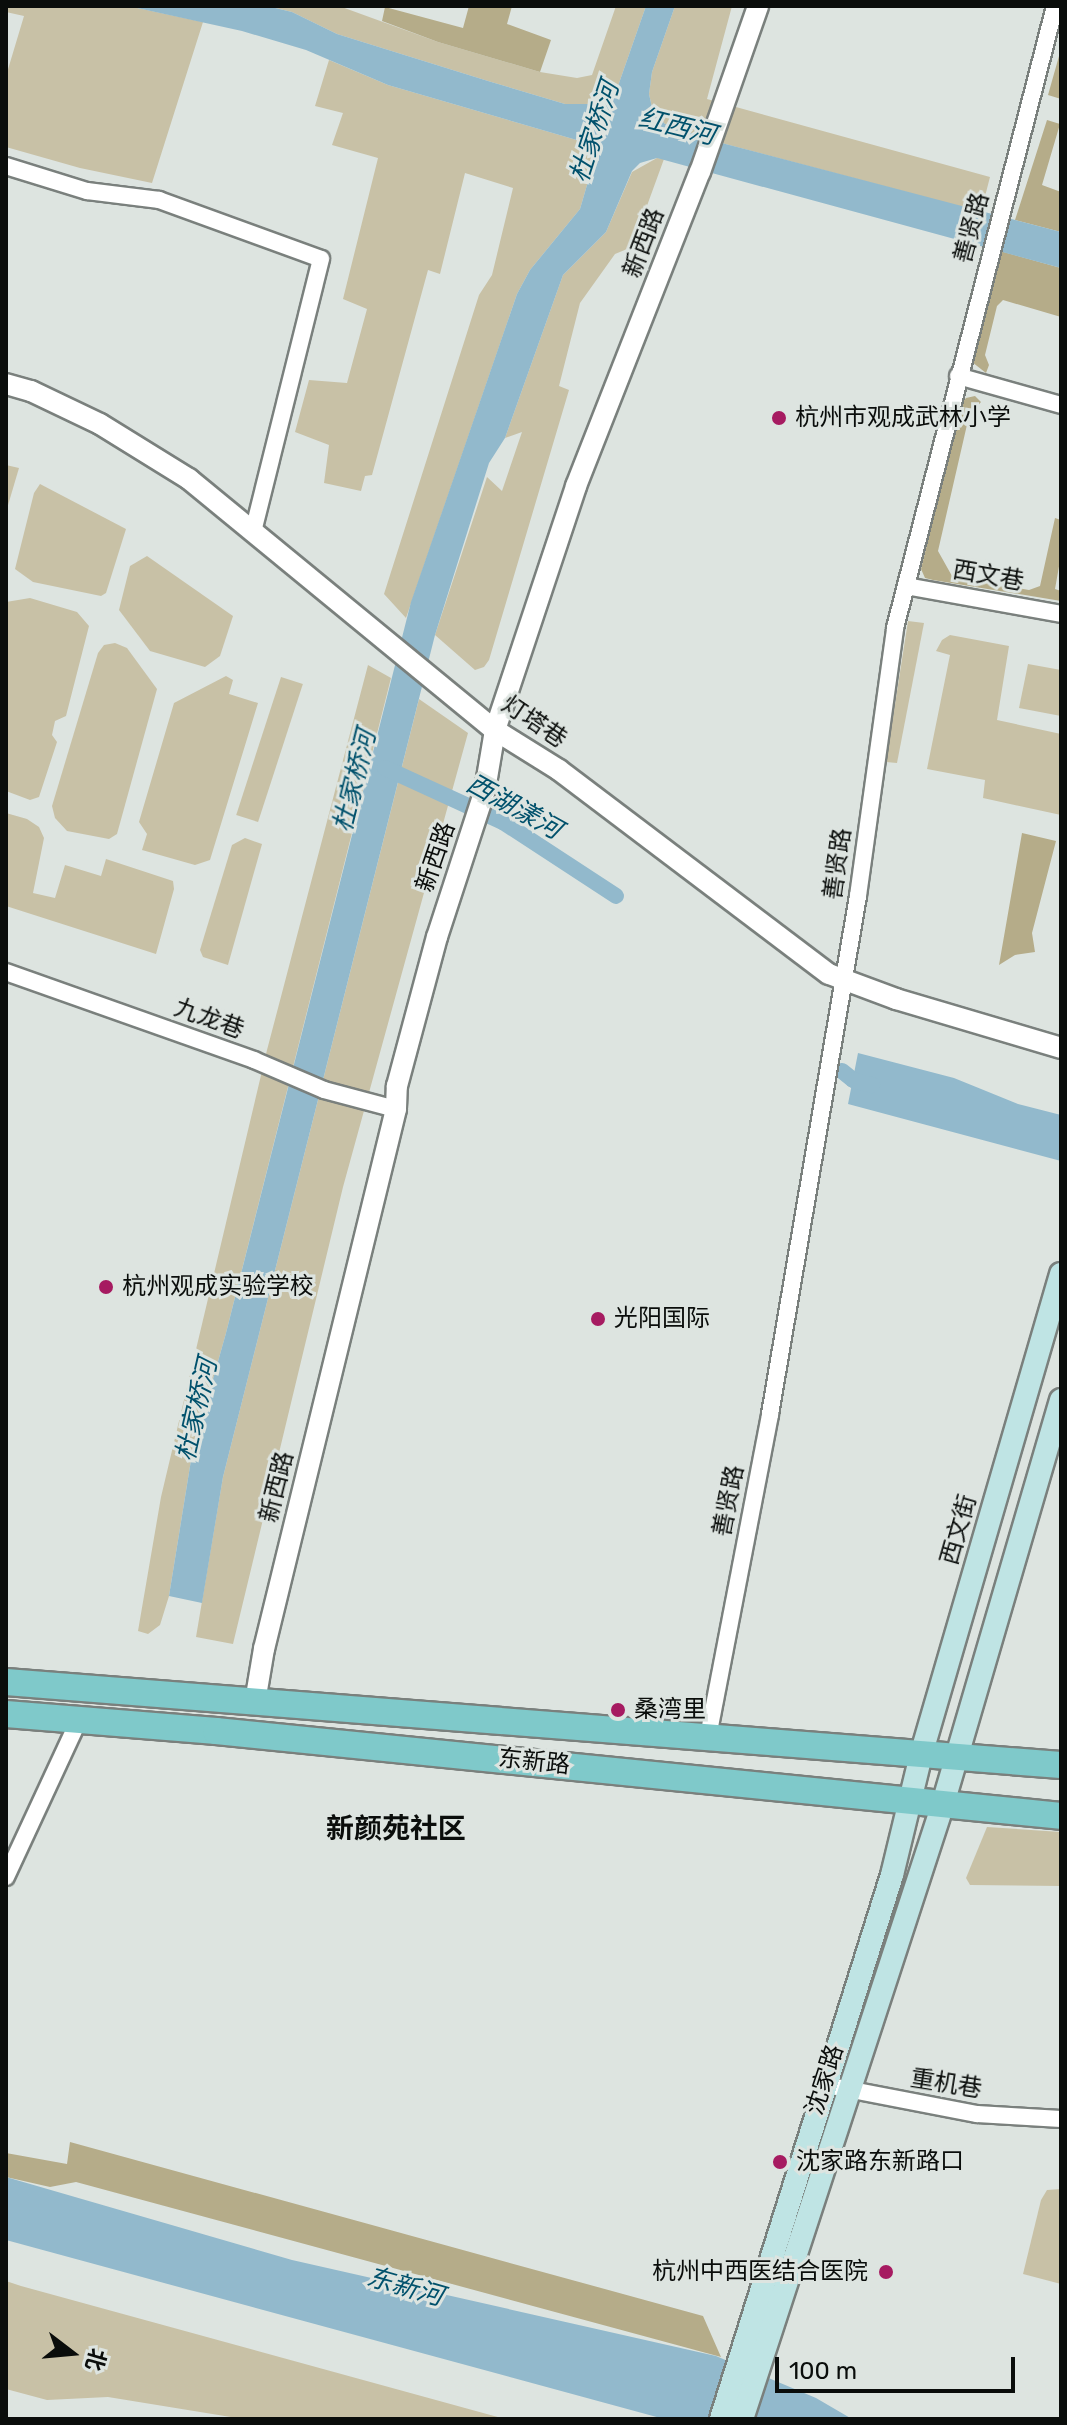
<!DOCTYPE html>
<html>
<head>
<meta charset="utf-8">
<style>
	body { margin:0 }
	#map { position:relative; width:1067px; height:2425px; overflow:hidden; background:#dde4e0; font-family:Rubik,"Noto Sans SC",sans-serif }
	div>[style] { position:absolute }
	.green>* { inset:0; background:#c8c1a6; transform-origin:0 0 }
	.forest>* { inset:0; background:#b5ac89 }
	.water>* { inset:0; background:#92b9cc }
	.canal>* { height:16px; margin:-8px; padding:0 8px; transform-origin:8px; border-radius:8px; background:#92b9cc }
	.roads { filter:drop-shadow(2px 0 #7a807d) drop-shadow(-2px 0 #7a807d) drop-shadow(0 2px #7a807d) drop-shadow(0 -2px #7a807d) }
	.minor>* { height:16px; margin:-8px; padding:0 8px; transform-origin:8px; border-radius:8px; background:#fff }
	.tertiary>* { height:20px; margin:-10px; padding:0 10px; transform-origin:10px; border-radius:10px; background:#fff }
	.secondary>* { height:22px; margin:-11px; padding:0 11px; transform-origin:11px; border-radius:11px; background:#bfe4e4 }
	.primary>* { height:26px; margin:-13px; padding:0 13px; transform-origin:13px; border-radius:13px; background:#7fc9ca }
	.dots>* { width:22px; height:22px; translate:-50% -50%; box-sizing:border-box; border:4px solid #dde4e0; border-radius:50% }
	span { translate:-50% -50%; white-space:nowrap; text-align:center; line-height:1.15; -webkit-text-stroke:6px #dde4e0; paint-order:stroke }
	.street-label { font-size:24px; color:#0a0d0b }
	.poi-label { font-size:24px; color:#0a0d0b }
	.left { translate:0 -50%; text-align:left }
	.right { translate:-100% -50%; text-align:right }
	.water-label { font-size:26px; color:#01516c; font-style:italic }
	.quarter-label { font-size:28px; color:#0a0d0b; font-weight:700 }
	.frame { position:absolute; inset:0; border:8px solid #0a0d0b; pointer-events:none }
	.north { position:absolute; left:32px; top:2313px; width:80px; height:80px; -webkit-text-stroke:6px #dde4e0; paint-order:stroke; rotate:106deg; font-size:22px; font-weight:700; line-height:32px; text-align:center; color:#0a0d0b }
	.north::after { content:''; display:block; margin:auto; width:28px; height:36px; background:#0a0d0b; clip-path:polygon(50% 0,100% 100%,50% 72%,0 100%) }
	.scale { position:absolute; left:775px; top:2357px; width:240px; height:36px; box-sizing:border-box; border:4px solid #0a0d0b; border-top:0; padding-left:10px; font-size:24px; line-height:28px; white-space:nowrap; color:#0a0d0b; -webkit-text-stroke:6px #dde4e0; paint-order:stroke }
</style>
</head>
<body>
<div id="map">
	<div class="green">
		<i style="clip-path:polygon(6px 6px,128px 6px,203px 22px,152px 183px,80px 168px,6px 147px,6px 76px,24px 16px,6px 12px)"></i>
		<i style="clip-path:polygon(267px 6px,339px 6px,438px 42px,540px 72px,577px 78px,592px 75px,616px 6px,646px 6px,618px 86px,607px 98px,589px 104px,565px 104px,488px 81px,337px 34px,292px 12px)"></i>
		<i style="clip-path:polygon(675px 6px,732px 6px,707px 99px,990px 177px,981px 212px,714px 141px,665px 124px,653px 112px,649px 94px,652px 72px)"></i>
		<i style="clip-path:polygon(329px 60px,388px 85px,580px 141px,594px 161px,580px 209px,530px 270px,517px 294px,406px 618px,384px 594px,479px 295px,492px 275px,513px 188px,465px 173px,440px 274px,428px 270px,372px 475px,365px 476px,361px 491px,324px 483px,329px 445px,295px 432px,309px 380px,347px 383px,367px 309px,343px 299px,378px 158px,332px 145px,343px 113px,315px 106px)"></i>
		<i style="clip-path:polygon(657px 158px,664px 159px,632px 247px,615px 254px,580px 303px,559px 386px,569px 390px,489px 660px,484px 667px,475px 670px,435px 635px,487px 477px,502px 491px,522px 432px,505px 438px,563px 275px,606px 232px,632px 172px)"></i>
		<i style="clip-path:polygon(6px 465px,19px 468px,6px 512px)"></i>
		<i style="clip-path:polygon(40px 484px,126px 529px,106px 593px,101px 596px,33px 582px,15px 569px,34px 493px)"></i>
		<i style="clip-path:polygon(147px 556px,233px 616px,220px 656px,205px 667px,150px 651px,119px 610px,130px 566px)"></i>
		<i style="clip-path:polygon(30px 598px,77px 612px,89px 626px,66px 716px,55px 721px,52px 735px,57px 742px,39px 797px,30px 800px,6px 791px,6px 602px)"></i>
		<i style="clip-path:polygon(908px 621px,924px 623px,897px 763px,886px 762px)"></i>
		<i style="clip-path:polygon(950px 635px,1009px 646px,997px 720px,1061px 734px,1061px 815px,983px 798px,985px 780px,927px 769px,950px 655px,936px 651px,942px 640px)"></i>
		<i style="clip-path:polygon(115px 643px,127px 648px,157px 689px,117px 834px,109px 839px,67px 831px,55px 818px,52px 806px,98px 653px,104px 645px)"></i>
		<i style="clip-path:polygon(1028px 664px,1061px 670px,1061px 716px,1019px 708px)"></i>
		<i style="clip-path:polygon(368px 665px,391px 678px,226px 1333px,192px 1454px,169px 1596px,160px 1625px,148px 1634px,138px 1631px,161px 1497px,267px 1050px)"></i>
		<i style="clip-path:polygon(226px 676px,233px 680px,229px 694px,258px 703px,210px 860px,195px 865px,142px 850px,147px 834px,139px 822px,174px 703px)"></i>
		<i style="left:281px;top:677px;width:23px;height:145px;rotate:18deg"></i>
		<i style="clip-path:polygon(419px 699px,468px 733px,343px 1187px,233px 1644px,196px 1637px,223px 1477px)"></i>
		<i style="clip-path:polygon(6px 813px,27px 819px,39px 827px,44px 838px,33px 893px,55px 898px,65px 865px,101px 876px,106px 859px,173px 881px,174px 889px,156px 954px,6px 906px)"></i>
		<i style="clip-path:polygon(245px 838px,262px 844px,228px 965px,203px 957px,200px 950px,232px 845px)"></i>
		<i style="clip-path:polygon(987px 1827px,1061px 1832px,1061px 1886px,970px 1885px,966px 1878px)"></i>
		<i style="clip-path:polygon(1061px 2189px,1061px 2284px,1023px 2274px,1041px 2200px,1047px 2190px)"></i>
		<i style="clip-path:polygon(6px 2281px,21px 2286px,505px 2419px,243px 2419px,108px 2397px,47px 2400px,6px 2389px)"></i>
	</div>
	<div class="forest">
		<i style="clip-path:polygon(469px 6px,512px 6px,507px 24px,551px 40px,540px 72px,438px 42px,382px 21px,385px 7px,463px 28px)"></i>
		<i style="clip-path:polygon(1061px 49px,1061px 99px,1048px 95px)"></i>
		<i style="clip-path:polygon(1047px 120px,1060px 124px,1042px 185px,1061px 192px,1061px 232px,1015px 220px)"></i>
		<i style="clip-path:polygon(1000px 251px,1061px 268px,1061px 317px,1003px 300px,997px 306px,985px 355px,989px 365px,986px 373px,972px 362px)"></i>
		<i style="clip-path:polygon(975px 396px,981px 402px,969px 416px,938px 551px,952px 576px,1029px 590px,1040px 586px,1055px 518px,1061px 520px,1061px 555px,1055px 589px,1061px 591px,1061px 601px,933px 580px,925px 578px,921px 569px,961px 404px,966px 398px)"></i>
		<i style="clip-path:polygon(1022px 833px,1056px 841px,1032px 933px,1035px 952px,1015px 955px,999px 965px)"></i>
		<i style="clip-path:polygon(70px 2142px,703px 2316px,721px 2357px,76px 2182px,50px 2187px,6px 2177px,6px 2153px,67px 2164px)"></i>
	</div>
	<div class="water">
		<i style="clip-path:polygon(128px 6px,267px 6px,292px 12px,337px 34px,488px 81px,565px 104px,589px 104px,607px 98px,618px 86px,646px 6px,675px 6px,652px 72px,649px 94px,653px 112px,665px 124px,714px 141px,1061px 232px,1061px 268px,657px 158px,640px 163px,632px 171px,606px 232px,563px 275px,505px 438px,489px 463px,435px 635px,223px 1477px,202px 1603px,169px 1596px,192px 1454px,226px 1333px,411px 602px,517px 294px,530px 270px,580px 209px,594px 161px,580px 141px,388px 85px,306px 50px,242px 31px)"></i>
		<i style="clip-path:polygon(858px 1053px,954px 1078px,1018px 1104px,1061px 1115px,1061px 1161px,848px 1104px)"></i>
		<i style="clip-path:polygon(6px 2177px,292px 2260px,716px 2356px,816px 2398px,852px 2419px,664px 2419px,6px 2240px)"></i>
	</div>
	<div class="canal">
		<i style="left:385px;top:768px;width:130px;rotate:24.6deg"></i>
		<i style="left:503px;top:822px;width:135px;rotate:33.2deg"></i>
		<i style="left:842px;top:1071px;width:14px;rotate:39deg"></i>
		<i style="left:853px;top:1080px;width:20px;rotate:15deg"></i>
	</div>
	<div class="roads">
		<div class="minor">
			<i style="left:6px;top:166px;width:85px;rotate:17.2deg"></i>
			<i style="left:87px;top:191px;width:73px;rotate:7.1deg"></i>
			<i style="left:159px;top:200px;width:172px;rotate:20deg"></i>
			<i style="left:321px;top:259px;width:280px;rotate:104deg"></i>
			<i style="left:958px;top:376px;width:107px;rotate:15.7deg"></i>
			<i style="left:906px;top:586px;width:158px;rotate:10.2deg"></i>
			<i style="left:6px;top:972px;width:263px;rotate:19.5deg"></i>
			<i style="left:254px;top:1060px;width:76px;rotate:23.2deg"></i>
			<i style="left:324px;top:1090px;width:74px;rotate:14.8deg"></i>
			<i style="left:708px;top:1737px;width:329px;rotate:-79.1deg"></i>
			<i style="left:770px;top:1414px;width:525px;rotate:-80.36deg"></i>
			<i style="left:858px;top:896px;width:271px;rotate:-82.1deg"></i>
			<i style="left:895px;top:628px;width:642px;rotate:-75.57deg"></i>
			<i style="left:6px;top:1877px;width:173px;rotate:-65.1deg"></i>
			<i style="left:826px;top:2085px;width:154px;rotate:10.9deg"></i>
			<i style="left:977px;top:2114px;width:84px;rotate:3.4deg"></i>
		</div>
		<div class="tertiary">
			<i style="left:6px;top:384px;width:26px;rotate:16deg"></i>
			<i style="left:31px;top:391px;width:76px;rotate:25.6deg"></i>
			<i style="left:100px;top:424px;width:105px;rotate:31.7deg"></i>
			<i style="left:189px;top:479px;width:396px;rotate:39.4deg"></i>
			<i style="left:495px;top:730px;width:75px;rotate:32deg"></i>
			<i style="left:559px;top:770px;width:338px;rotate:37.1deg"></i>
			<i style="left:829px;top:974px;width:72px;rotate:20.5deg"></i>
			<i style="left:896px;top:999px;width:172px;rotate:16.5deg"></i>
			<i style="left:255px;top:1702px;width:54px;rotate:-80.4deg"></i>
			<i style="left:264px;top:1649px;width:556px;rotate:-76.26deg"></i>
			<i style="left:396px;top:1109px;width:23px;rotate:-88deg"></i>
			<i style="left:397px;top:1086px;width:154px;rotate:-75deg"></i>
			<i style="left:437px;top:937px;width:155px;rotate:-71.9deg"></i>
			<i style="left:485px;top:790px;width:61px;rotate:-80.5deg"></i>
			<i style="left:495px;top:730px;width:257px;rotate:-71.6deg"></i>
			<i style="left:576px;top:486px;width:338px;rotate:-68.5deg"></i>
			<i style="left:700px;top:172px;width:176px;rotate:-70.7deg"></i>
		</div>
		<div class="secondary">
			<i style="left:721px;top:2419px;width:570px;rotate:-72.55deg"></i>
			<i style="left:892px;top:1875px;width:123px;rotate:-76.4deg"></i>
			<i style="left:921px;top:1755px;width:501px;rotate:-73.77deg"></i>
			<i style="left:742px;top:2419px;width:644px;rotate:-71.9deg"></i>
			<i style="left:942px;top:1807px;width:424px;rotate:-73.7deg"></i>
		</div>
		<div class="primary">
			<i style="left:6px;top:1682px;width:1058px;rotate:4.5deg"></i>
			<i style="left:6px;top:1714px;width:211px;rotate:4.6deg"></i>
			<i style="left:216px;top:1731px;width:849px;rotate:5.74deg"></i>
		</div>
	</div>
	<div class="dots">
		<i style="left:779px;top:418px;background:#a61b61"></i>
		<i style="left:106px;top:1287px;background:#a61b61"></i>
		<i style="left:598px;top:1319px;background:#a61b61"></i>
		<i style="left:618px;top:1710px;background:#a61b61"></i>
		<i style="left:780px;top:2162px;background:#a61b61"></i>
		<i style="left:886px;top:2272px;background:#a61b61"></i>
	</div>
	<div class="street-label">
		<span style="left:972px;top:228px;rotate:-75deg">善贤路</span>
		<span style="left:644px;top:243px;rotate:-69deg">新西路</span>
		<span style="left:988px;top:576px;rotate:10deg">西文巷</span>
		<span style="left:534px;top:722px;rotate:34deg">灯塔巷</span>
		<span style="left:436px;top:857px;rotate:-71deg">新西路</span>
		<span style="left:838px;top:864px;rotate:-82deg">善贤路</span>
		<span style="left:209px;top:1019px;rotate:20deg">九龙巷</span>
		<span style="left:277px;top:1487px;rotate:-76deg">新西路</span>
		<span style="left:729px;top:1501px;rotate:-79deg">善贤路</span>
		<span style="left:959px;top:1530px;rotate:-74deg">西文街</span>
		<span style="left:534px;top:1762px;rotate:6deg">东新路</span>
		<span style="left:825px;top:2080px;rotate:-72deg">沈家路</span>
		<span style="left:946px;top:2084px;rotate:9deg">重机巷</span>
	</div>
	<div class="poi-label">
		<span class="left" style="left:795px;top:418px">杭州市观成武林小学</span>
		<span class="left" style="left:122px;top:1287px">杭州观成实验学校</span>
		<span class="left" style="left:614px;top:1319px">光阳国际</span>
		<span class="left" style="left:634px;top:1710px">桑湾里</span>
		<span class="left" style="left:796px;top:2162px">沈家路东新路口</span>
		<span class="right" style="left:868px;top:2272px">杭州中西医结合医院</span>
	</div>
	<div class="water-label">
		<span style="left:677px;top:127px;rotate:14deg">红西河</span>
		<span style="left:595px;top:132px;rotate:-72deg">杜家桥河</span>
		<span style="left:355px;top:781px;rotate:-76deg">杜家桥河</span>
		<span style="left:514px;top:807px;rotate:29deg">西湖漾河</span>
		<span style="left:197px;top:1410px;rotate:-77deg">杜家桥河</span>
		<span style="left:405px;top:2287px;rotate:16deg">东新河</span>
	</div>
	<div class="quarter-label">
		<span style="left:396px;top:1829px">新颜苑社区</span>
	</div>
	<div class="frame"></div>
	<div class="north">北</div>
	<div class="scale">100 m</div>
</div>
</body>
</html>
